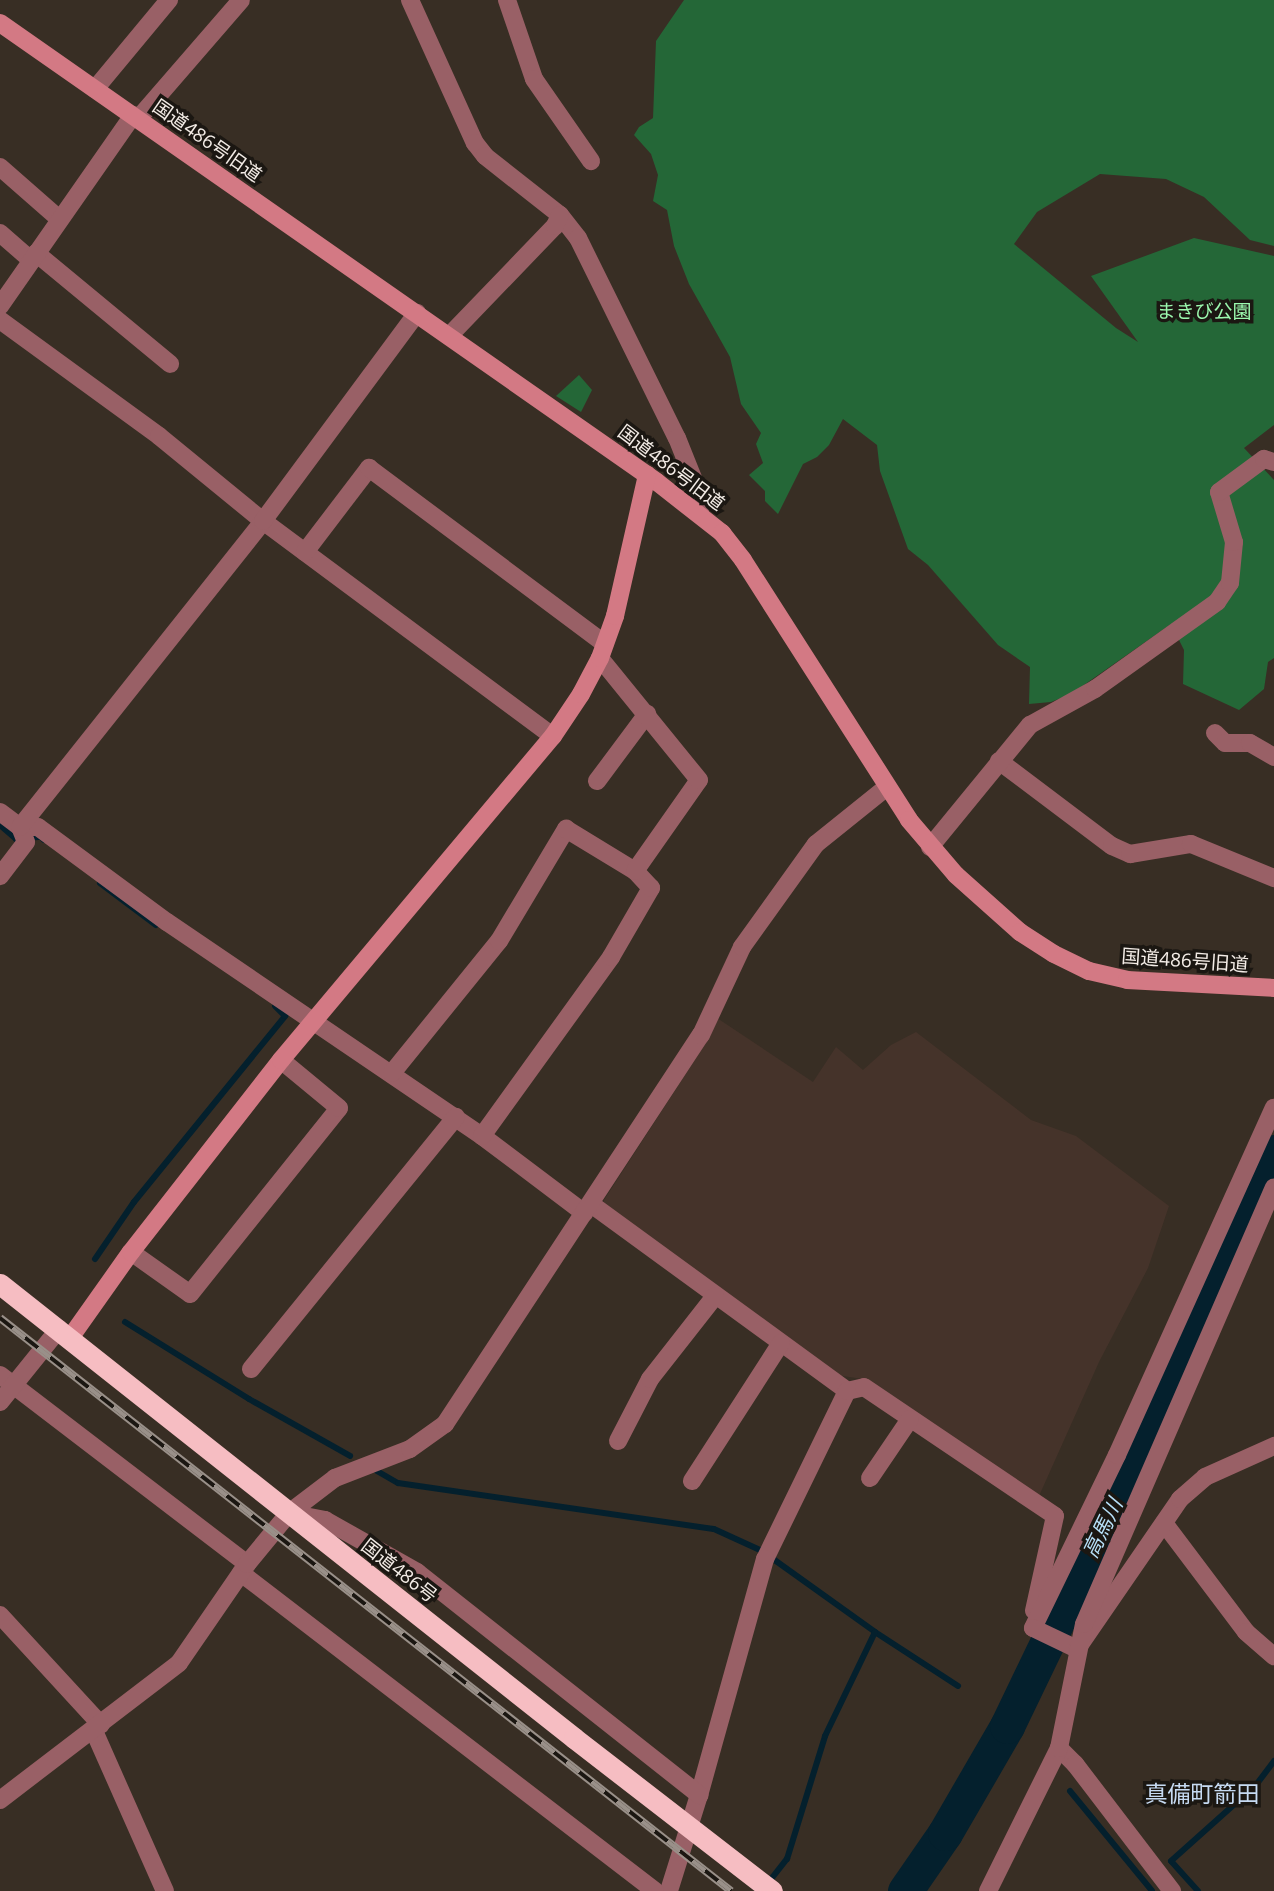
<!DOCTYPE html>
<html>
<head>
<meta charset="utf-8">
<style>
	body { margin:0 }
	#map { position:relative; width:1274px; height:1891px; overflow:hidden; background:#382e24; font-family:"Open Sans","Noto Sans JP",sans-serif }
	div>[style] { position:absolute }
	.education>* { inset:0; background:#45332a }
	.green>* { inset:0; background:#246737 }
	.stream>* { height:6px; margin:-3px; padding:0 3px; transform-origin:3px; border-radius:3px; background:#04202d }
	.river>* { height:35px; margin:-17.5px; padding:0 17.5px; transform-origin:17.5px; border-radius:17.5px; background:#04202d }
	.street>* { height:18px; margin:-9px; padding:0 9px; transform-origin:9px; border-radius:9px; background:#996066 }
	.secondary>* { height:18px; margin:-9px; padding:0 9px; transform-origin:9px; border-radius:9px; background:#d37984 }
	.highway>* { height:21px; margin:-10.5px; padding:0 10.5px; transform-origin:10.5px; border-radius:10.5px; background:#f6bdc2 }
	.rail>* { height:8px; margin-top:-4px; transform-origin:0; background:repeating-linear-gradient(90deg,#1b1712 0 16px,#999089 0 32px); box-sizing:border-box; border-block:2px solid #999089 }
	.highway-bridge>* { height:21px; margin:-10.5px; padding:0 10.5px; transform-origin:10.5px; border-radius:10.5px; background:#f6bdc2 }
	span { translate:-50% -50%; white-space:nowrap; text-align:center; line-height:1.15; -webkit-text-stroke:7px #1b1712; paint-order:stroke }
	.street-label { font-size:19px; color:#f3ece6 }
	.park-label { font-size:19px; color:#9cf9af }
	.water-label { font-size:21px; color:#b6dff7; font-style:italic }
	.quarter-label { font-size:23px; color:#c6daf2 }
</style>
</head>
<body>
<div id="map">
	<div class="education">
		<i style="clip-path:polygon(717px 1018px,813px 1082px,836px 1047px,863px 1070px,891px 1045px,916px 1032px,1031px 1120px,1076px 1136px,1169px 1206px,1148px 1268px,1099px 1362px,1039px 1496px,863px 1379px,836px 1375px,603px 1206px,604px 1200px,698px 1055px)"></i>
	</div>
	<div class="green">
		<i style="clip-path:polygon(684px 0,1274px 0,1274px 246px,1250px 240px,1204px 197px,1166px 179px,1100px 174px,1037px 212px,1014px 244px,1116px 328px,1138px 342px,1091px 276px,1194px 238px,1274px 256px,1274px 425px,1244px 448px,1274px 480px,1274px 658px,1268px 662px,1264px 689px,1239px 710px,1183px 684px,1184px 650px,1171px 624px,1071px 694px,1051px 702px,1029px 704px,1030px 667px,998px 645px,928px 565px,908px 549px,880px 471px,877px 445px,843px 419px,829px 445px,817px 457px,803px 464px,778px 514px,765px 501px,765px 491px,749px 475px,763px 463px,756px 444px,761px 433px,741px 404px,730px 357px,689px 284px,674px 246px,667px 210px,653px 201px,658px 175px,651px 154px,634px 135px,639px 127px,653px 118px,656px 41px)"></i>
		<i style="clip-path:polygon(579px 375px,592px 390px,581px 412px,556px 396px)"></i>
	</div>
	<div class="stream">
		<i style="left:0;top:825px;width:21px;rotate:41deg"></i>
		<i style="left:16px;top:839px;width:25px;rotate:-5deg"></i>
		<i style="left:41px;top:837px;width:4px;rotate:45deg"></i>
		<i style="left:100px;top:883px;width:70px;rotate:36.9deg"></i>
		<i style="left:95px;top:1259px;width:69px;rotate:-55.6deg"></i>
		<i style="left:134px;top:1202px;width:240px;rotate:-50.9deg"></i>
		<i style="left:285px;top:1016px;width:14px;rotate:-135deg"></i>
		<i style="left:125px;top:1322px;width:146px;rotate:31.8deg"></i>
		<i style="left:249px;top:1399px;width:116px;rotate:29.4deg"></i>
		<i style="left:377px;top:1471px;width:24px;rotate:30deg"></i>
		<i style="left:398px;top:1483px;width:319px;rotate:8.3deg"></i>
		<i style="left:714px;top:1529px;width:53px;rotate:24.6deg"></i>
		<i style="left:762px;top:1551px;width:139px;rotate:35.6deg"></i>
		<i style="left:875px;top:1632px;width:99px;rotate:33deg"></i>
		<i style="left:1001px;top:1721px;width:16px;rotate:43deg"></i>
		<i style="left:1070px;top:1791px;width:129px;rotate:50.6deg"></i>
		<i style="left:768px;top:1883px;width:31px;rotate:-52deg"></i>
		<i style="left:787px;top:1859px;width:129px;rotate:-72.8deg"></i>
		<i style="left:825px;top:1736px;width:115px;rotate:-64.3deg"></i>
		<i style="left:1198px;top:1891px;width:40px;rotate:-132deg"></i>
		<i style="left:1171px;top:1861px;width:114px;rotate:-41.8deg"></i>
		<i style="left:1256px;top:1785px;width:30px;rotate:-53deg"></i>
	</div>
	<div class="river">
		<i style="left:905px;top:1891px;width:70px;rotate:-55.4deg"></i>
		<i style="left:945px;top:1833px;width:124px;rotate:-59.9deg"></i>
		<i style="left:1007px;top:1726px;width:376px;rotate:-64.3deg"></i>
		<i style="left:1170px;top:1387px;width:257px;rotate:-66.1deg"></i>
	</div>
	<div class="street">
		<i style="left:410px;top:0;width:157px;rotate:65.6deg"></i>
		<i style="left:475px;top:143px;width:16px;rotate:52deg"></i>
		<i style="left:485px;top:156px;width:95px;rotate:38.2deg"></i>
		<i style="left:560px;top:215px;width:29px;rotate:52deg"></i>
		<i style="left:578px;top:238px;width:223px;rotate:63.7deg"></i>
		<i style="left:677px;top:438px;width:54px;rotate:68.2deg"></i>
		<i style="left:697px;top:488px;width:26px;rotate:83deg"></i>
		<i style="left:507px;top:0;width:83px;rotate:71.1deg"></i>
		<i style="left:534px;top:79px;width:100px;rotate:55.2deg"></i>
		<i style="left:95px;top:89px;width:116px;rotate:-50.3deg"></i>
		<i style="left:138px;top:119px;width:157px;rotate:-49.1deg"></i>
		<i style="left:0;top:167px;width:77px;rotate:41.3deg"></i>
		<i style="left:0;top:233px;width:41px;rotate:41.1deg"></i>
		<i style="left:36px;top:253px;width:174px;rotate:39.6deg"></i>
		<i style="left:0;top:306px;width:233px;rotate:-55.1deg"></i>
		<i style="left:0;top:320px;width:197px;rotate:36.1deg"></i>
		<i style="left:159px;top:436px;width:134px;rotate:39.3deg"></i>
		<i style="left:263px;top:521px;width:361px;rotate:36.6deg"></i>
		<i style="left:449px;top:336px;width:153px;rotate:-46.1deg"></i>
		<i style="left:555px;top:226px;width:12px;rotate:-66deg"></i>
		<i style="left:305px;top:552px;width:106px;rotate:-52.7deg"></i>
		<i style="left:369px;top:468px;width:294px;rotate:36.7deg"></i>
		<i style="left:1215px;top:733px;width:14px;rotate:45deg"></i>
		<i style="left:1225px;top:743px;width:25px"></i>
		<i style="left:1250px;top:743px;width:28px;rotate:30deg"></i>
		<i style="left:999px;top:761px;width:141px;rotate:37deg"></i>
		<i style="left:1112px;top:846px;width:20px;rotate:24deg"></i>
		<i style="left:1130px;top:854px;width:62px;rotate:-9.3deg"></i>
		<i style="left:1191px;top:844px;width:90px;rotate:22.3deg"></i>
		<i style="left:597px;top:781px;width:84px;rotate:-53.3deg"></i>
		<i style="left:0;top:812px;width:25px;rotate:37deg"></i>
		<i style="left:20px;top:827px;width:16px;rotate:68deg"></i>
		<i style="left:26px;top:842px;width:43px;rotate:127.4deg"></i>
		<i style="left:20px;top:827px;width:18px"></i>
		<i style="left:38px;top:827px;width:160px;rotate:36.4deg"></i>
		<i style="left:167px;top:922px;width:381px;rotate:34.2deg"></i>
		<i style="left:482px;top:1136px;width:128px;rotate:37deg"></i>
		<i style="left:20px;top:827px;width:391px;rotate:-51.5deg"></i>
		<i style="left:263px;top:521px;width:259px;rotate:-53.5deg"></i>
		<i style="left:930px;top:847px;width:158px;rotate:-50.7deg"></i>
		<i style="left:1030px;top:725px;width:74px;rotate:-29deg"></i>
		<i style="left:1095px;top:689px;width:150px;rotate:-35.5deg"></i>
		<i style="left:1217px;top:602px;width:23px;rotate:-56deg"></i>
		<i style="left:1230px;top:583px;width:41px;rotate:-84.4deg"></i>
		<i style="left:1234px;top:542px;width:52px;rotate:-106.7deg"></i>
		<i style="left:1219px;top:492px;width:56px;rotate:-36.3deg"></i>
		<i style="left:1264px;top:459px;width:10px;rotate:17deg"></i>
		<i style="left:392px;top:1073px;width:170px;rotate:-51deg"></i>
		<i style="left:499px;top:941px;width:131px;rotate:-59.1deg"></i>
		<i style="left:566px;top:829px;width:81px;rotate:31.3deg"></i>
		<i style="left:482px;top:1136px;width:221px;rotate:-54.2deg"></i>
		<i style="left:611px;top:957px;width:80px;rotate:-59.9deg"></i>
		<i style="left:651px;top:888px;width:23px;rotate:-133deg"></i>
		<i style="left:635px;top:871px;width:111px;rotate:-54.9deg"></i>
		<i style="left:699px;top:780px;width:157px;rotate:-129.1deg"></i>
		<i style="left:591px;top:1204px;width:317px;rotate:36.1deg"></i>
		<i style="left:847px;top:1391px;width:187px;rotate:116deg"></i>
		<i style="left:765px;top:1559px;width:245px;rotate:105.6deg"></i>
		<i style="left:699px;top:1795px;width:101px;rotate:107.4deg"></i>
		<i style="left:131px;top:1252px;width:72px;rotate:35.4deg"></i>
		<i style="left:190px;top:1294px;width:238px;rotate:-51.3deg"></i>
		<i style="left:339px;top:1108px;width:75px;rotate:-140.4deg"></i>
		<i style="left:251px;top:1369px;width:325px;rotate:-50.9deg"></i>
		<i style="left:0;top:1375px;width:311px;rotate:37.4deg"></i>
		<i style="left:847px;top:1391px;width:17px;rotate:-13deg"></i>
		<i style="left:864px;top:1387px;width:230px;rotate:34deg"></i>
		<i style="left:1055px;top:1516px;width:97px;rotate:102.5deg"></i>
		<i style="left:0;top:1402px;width:94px;rotate:-51.1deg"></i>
		<i style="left:618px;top:1441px;width:70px;rotate:-62.7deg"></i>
		<i style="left:650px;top:1379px;width:105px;rotate:-51.9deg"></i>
		<i style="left:870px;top:1478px;width:71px;rotate:-55.9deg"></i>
		<i style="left:692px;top:1481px;width:164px;rotate:-57.2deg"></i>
		<i style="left:289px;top:1513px;width:37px;rotate:11deg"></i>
		<i style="left:325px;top:1520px;width:106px;rotate:29.5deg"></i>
		<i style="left:417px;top:1572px;width:360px;rotate:38.3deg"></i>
		<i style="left:1164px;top:1523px;width:136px;rotate:53deg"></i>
		<i style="left:1246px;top:1632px;width:37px;rotate:41deg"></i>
		<i style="left:241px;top:1573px;width:522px;rotate:37.53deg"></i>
		<i style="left:0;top:1615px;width:149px;rotate:47.4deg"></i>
		<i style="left:1033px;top:1628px;width:192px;rotate:-64.1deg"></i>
		<i style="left:1117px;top:1455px;width:381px;rotate:-65.7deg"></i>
		<i style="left:1033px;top:1628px;width:49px;rotate:25.5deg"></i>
		<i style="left:1077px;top:1649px;width:182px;rotate:-55.5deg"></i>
		<i style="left:1180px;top:1499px;width:33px;rotate:-41deg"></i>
		<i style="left:1205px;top:1477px;width:76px;rotate:-24.2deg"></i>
		<i style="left:94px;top:1731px;width:175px;rotate:66.1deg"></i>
		<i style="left:1059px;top:1748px;width:23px;rotate:45deg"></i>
		<i style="left:1075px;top:1764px;width:160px;rotate:52.6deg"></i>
		<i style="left:0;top:1800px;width:225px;rotate:-37.4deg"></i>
		<i style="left:179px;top:1663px;width:120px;rotate:-55.5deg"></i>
		<i style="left:247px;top:1564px;width:66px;rotate:-50.5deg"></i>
		<i style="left:289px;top:1513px;width:58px;rotate:-37.3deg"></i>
		<i style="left:335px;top:1478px;width:80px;rotate:-21.1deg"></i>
		<i style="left:410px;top:1449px;width:43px;rotate:-35.5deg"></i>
		<i style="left:445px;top:1424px;width:466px;rotate:-56.7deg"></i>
		<i style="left:701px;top:1035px;width:97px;rotate:-65deg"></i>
		<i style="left:742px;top:947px;width:127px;rotate:-54.3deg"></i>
		<i style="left:816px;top:844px;width:91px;rotate:-38.8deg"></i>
		<i style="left:988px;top:1891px;width:160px;rotate:-63.6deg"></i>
		<i style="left:1059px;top:1748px;width:126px;rotate:-78.6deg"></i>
		<i style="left:1084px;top:1624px;width:476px;rotate:-66.5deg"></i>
	</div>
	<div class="secondary">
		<i style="left:0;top:23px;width:801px;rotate:34.94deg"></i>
		<i style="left:657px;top:482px;width:83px;rotate:38.1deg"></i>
		<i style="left:722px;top:533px;width:34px;rotate:52deg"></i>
		<i style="left:743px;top:560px;width:308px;rotate:57.4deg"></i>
		<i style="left:909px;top:820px;width:72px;rotate:49.5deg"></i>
		<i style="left:956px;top:875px;width:86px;rotate:41.7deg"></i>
		<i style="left:1020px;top:932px;width:40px;rotate:32.9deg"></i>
		<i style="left:1054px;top:954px;width:39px;rotate:26deg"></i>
		<i style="left:1089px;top:971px;width:39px;rotate:13deg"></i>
		<i style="left:1127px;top:980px;width:147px;rotate:3.1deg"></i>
		<i style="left:70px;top:1338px;width:105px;rotate:-54.7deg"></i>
		<i style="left:131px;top:1252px;width:244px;rotate:-52deg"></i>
		<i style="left:281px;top:1060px;width:423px;rotate:-50deg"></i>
		<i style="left:553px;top:736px;width:50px;rotate:-56.3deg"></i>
		<i style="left:581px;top:694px;width:41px;rotate:-62.2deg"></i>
		<i style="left:600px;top:658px;width:45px;rotate:-70.3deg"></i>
		<i style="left:615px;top:616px;width:145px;rotate:-77.2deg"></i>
	</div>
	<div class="highway">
		<i style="left:0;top:1284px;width:732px;rotate:38.34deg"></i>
	</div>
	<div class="rail">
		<i style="left:0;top:1318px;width:929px;rotate:38.09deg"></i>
	</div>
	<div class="highway-bridge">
		<i style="left:574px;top:1738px;width:250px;rotate:37.7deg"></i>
	</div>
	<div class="street-label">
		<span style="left:207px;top:141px;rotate:35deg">国道486号旧道</span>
		<span style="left:671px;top:468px;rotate:37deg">国道486号旧道</span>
		<span style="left:1185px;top:961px;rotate:4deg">国道486号旧道</span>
		<span style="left:399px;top:1571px;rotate:38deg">国道486号</span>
	</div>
	<div class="park-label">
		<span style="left:1204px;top:312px">まきび公園</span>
	</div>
	<div class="water-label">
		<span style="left:1102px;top:1528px;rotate:-64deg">高馬川</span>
	</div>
	<div class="quarter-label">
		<span style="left:1202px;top:1793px">真備町箭田</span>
	</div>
</div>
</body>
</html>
